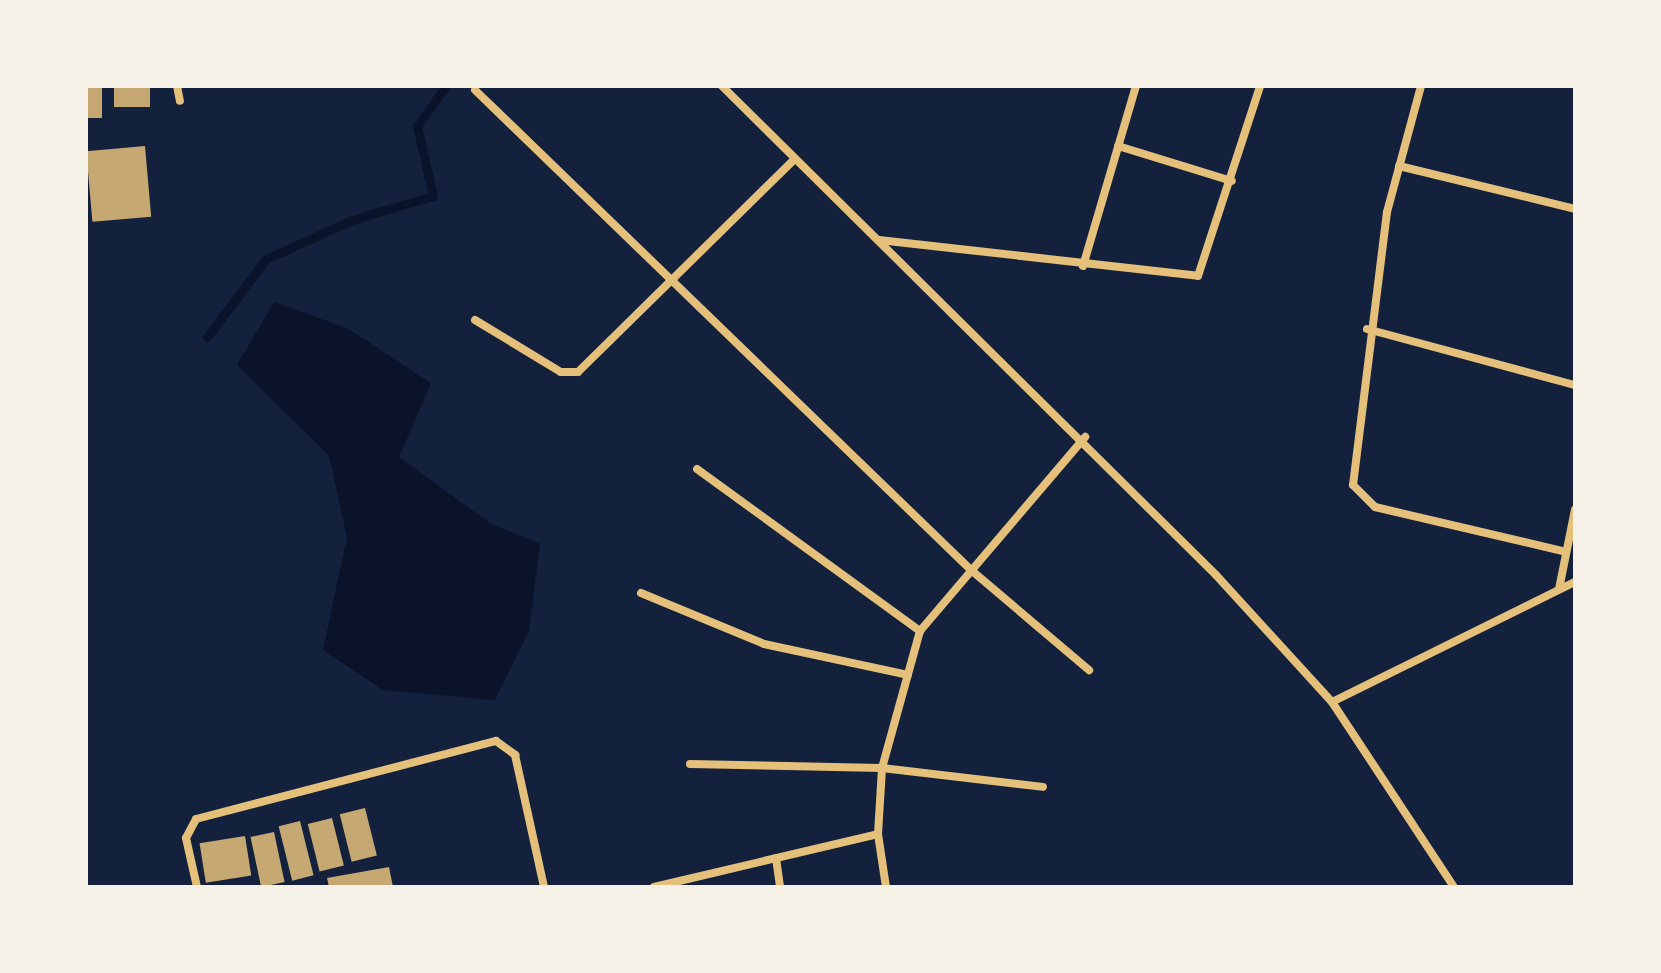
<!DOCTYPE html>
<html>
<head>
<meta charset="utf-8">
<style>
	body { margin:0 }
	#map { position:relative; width:1661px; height:973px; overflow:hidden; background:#14213d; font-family:Arial,sans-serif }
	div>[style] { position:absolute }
	.water>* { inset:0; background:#0b132b }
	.stream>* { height:9px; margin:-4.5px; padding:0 4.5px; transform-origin:4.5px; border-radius:4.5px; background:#0b132b }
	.building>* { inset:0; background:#c6a872; transform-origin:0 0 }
	.minor>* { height:8px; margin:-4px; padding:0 4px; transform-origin:4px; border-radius:4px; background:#e5c07b }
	span { translate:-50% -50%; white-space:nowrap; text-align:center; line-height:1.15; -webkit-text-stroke:6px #f6f1e7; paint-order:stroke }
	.frame { position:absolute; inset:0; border:88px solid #f6f1e7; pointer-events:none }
</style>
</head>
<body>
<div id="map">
	<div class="water">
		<i style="clip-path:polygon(274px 302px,347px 328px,431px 383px,399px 457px,490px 523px,540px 544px,529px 631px,495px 700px,383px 690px,323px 650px,347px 537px,329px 456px,237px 365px)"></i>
	</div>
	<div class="stream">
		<i style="left:207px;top:337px;width:98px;rotate:-52.9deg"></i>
		<i style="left:266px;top:259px;width:94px;rotate:-24.4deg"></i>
		<i style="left:352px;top:220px;width:84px;rotate:-16.5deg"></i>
		<i style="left:433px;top:196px;width:72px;rotate:-102.9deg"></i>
		<i style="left:417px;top:126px;width:49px;rotate:-54.1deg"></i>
	</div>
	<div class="building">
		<i style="left:86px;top:86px;width:16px;height:32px"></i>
		<i style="left:114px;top:86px;width:36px;height:21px"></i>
		<i style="left:145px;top:146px;width:71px;height:59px;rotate:85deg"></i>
		<i style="left:365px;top:808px;width:49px;height:26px;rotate:76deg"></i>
		<i style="left:332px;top:818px;width:49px;height:25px;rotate:76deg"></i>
		<i style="left:300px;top:821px;width:56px;height:22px;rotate:76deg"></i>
		<i style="left:274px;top:832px;width:51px;height:24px;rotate:78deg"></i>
		<i style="left:245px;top:836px;width:40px;height:46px;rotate:81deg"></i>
		<i style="clip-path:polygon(389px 867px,393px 887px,329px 887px,327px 878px)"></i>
	</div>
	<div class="minor">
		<i style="left:177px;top:86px;width:15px;rotate:79deg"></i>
		<i style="left:722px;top:86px;width:695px;rotate:44.71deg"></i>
		<i style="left:1216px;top:575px;width:172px;rotate:47.6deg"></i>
		<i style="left:1332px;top:702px;width:222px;rotate:56.6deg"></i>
		<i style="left:1421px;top:86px;width:131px;rotate:105.1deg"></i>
		<i style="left:1387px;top:212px;width:275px;rotate:97.1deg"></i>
		<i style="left:1353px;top:485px;width:31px;rotate:45deg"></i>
		<i style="left:1375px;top:507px;width:193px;rotate:13.2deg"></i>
		<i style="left:475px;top:90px;width:690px;rotate:44.06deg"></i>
		<i style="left:971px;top:570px;width:155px;rotate:40.3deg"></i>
		<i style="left:1118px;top:146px;width:119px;rotate:17.1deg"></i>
		<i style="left:1399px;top:166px;width:181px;rotate:13.7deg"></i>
		<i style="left:879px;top:240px;width:321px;rotate:6.4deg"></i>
		<i style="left:1198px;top:276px;width:200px;rotate:-71.9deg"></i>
		<i style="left:1083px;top:266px;width:188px;rotate:-73.6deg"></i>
		<i style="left:475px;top:320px;width:100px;rotate:31.2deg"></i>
		<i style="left:561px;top:372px;width:17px"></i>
		<i style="left:578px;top:372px;width:304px;rotate:-44.5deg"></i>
		<i style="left:1367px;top:329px;width:215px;rotate:15.1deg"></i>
		<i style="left:697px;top:469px;width:276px;rotate:36deg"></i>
		<i style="left:1559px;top:589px;width:81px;rotate:-78.6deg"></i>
		<i style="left:641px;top:593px;width:133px;rotate:22.5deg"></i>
		<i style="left:764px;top:644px;width:147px;rotate:12.1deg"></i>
		<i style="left:1332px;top:702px;width:271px;rotate:-26.3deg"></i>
		<i style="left:690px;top:764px;width:192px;rotate:1.2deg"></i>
		<i style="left:882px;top:768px;width:162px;rotate:6.7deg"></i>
		<i style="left:776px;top:858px;width:29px;rotate:82deg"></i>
		<i style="left:197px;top:887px;width:50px;rotate:-102.7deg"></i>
		<i style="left:186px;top:838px;width:21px;rotate:-62deg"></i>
		<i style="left:196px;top:819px;width:310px;rotate:-14.6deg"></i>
		<i style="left:496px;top:741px;width:24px;rotate:36deg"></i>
		<i style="left:515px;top:755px;width:135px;rotate:77.6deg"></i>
		<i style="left:654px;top:887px;width:230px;rotate:-13.3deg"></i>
		<i style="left:886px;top:887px;width:54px;rotate:-98.6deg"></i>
		<i style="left:878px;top:834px;width:66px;rotate:-86.5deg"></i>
		<i style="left:882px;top:768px;width:142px;rotate:-74.5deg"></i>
		<i style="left:920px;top:631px;width:255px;rotate:-49.6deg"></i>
	</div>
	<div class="frame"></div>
</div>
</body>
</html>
